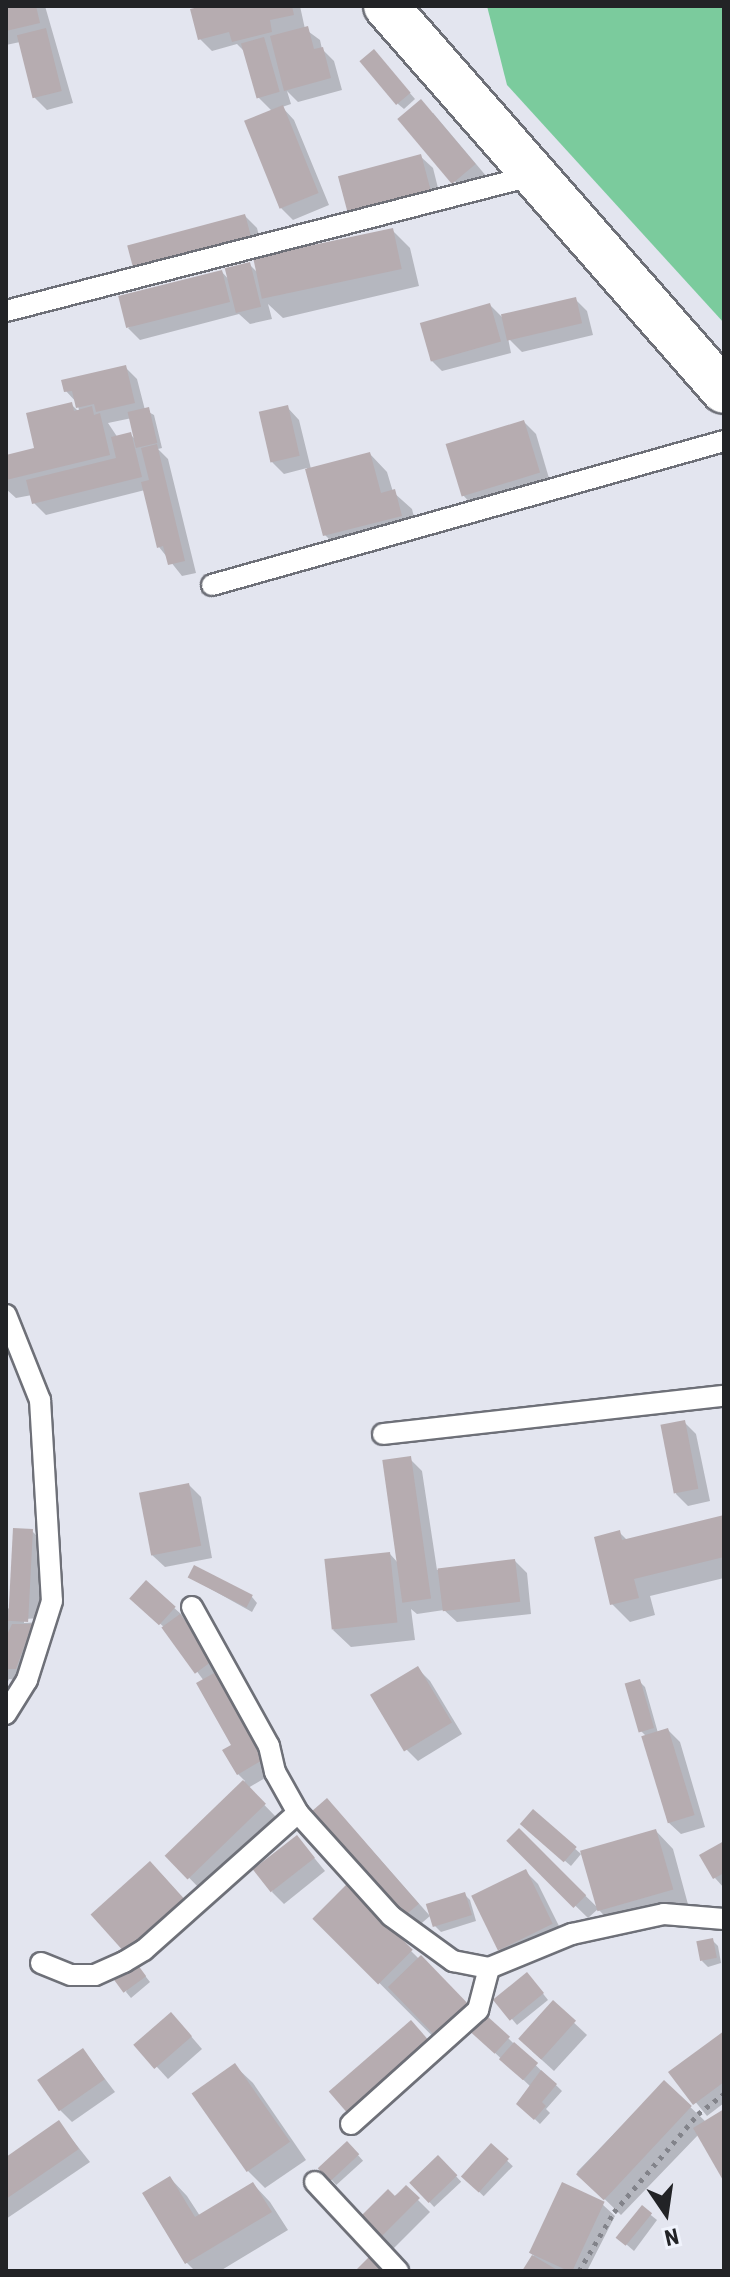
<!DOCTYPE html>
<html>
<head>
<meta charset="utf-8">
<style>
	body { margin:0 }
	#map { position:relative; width:730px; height:2277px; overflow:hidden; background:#e3e5ef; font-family:"Roboto Condensed",sans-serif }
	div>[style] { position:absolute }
	.green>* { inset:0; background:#7bcb9d }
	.shadow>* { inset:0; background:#0003; transform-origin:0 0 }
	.building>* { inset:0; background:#b6acb0; transform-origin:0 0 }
	.path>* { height:5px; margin-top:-2.5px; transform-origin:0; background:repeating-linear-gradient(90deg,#82838a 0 4px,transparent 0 10px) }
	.roads { filter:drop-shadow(2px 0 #6e7078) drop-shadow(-2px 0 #6e7078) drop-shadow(0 2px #6e7078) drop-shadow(0 -2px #6e7078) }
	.service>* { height:20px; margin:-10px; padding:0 10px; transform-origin:10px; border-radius:10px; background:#fff }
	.tertiary>* { height:44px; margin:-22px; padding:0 22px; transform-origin:22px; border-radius:22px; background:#fff }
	span { translate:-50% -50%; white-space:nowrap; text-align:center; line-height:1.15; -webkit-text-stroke:6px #f0f3fc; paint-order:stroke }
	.frame { position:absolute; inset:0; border:8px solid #222326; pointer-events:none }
	.north { position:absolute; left:626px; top:2173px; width:80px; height:80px; -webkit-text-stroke:6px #f0f3fc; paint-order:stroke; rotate:167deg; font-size:22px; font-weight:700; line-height:32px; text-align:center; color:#222326 }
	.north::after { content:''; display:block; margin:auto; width:28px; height:36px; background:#222326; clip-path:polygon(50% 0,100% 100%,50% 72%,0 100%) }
</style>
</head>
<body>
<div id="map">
	<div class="green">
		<i style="clip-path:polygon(487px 6px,724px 6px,724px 323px,507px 85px)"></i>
	</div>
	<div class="shadow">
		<i style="clip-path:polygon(6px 6px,45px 6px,73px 103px,47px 110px,35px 98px,20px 42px,6px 45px)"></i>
		<i style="clip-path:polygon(211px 6px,300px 6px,305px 29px,320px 40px,322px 49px,334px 61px,342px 90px,298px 102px,287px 91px,291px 104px,282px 107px,294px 120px,329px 205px,293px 220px,281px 208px,273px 112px,259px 98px,246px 53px,237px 44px,212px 51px,200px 39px)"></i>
		<i style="clip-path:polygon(379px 57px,415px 99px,404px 109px,398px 104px)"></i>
		<i style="clip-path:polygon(433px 113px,487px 177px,466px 194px,400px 119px)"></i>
		<i style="clip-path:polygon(420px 156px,433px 168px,442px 204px,362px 225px)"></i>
		<i style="clip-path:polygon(245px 216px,257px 228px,262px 248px,147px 276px,135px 264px)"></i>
		<i style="clip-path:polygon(392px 230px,410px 248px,419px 286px,283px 318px,268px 304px,272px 319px,250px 324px,239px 314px,140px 340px,128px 328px,222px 272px,230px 281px,249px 264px,259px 274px)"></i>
		<i style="clip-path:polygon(575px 299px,587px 311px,593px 335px,522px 352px,508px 338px,511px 353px,442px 371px,430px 359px,490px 305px,502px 317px)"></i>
		<i style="clip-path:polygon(evenodd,125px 367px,137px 379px,145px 410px,154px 415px,162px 448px,158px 449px,168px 459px,196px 573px,182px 576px,159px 547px,145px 490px,46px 515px,34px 503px,32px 495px,16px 498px,6px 489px,6px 457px,37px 450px,71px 404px,80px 413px,77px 403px,66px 391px,125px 367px,132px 418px,137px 441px,131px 435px,118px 438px,108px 423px,132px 418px)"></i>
		<i style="clip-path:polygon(287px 407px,299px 420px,311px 469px,370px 454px,387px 472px,393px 492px,412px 509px,418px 533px,342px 552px,325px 535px,307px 468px,284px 474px,272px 462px)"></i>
		<i style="clip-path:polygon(524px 422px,536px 434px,551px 485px,474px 507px,462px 494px)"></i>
		<i style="clip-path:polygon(684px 1422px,696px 1434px,710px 1501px,688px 1506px,676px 1494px)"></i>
		<i style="clip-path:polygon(410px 1459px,422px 1471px,437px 1570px,515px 1561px,527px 1573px,531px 1614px,457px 1622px,444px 1610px,417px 1614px,411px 1609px,415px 1640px,351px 1647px,333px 1630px,390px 1554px,399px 1564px)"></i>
		<i style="clip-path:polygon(189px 1485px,201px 1497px,212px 1558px,165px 1567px,152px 1555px)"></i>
		<i style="clip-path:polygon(724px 1517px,724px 1578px,650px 1596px,655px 1615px,630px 1622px,612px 1604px,620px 1533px,628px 1541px)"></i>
		<i style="clip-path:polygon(evenodd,32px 1531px,44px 1543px,44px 1632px,28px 1681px,9px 1679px,6px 1686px,6px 1606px,14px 1614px,32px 1531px,42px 1618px,42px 1622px,24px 1623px,24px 1619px,42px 1618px)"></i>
		<i style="clip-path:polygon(191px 1578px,252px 1597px,257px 1603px,252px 1612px)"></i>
		<i style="clip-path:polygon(146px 1583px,181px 1614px,223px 1673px,218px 1676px,228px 1686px,277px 1771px,248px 1788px,276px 1817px,200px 1889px,167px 1855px,245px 1781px,238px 1774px,234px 1746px,204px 1681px,165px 1628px,138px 1604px)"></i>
		<i style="clip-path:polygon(418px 1669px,430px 1681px,462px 1734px,418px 1761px,406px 1749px,373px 1695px)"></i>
		<i style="clip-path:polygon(639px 1681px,645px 1687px,658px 1733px,668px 1730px,680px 1742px,705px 1827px,681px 1834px,668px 1822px,646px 1736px,641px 1731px)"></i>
		<i style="clip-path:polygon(533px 1812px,581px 1854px,571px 1866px,528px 1829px)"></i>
		<i style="clip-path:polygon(339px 1813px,430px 1916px,416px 1928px,404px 1916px)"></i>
		<i style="clip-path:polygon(519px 1831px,599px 1909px,656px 1831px,673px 1849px,689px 1908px,616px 1928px,598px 1909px,588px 1918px,509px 1841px)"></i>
		<i style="clip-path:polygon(297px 1837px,325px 1871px,284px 1904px,272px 1892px)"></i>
		<i style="clip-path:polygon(724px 1843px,724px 1888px,715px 1878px)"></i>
		<i style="clip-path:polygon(526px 1872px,538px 1884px,564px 1936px,512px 1962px,500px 1950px)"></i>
		<i style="clip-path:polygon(162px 1875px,198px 1915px,139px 1968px,150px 1982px,131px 1998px,126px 1992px)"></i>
		<i style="left:347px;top:1887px;width:185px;height:45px;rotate:45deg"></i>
		<i style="clip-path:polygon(464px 1894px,470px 1900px,476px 1921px,441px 1932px,435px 1926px)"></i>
		<i style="clip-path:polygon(712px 1940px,718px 1946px,721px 1963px,708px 1967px,702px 1961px)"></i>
		<i style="clip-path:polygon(533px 1981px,548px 2000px,517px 2025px,496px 2000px)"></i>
		<i style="clip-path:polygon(553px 2003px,587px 2035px,554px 2071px,532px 2051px)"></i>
		<i style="clip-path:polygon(183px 2027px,202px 2049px,168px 2079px,136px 2044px)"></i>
		<i style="clip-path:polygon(474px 2033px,508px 2038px,562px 2091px,546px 2109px,550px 2113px,540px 2124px,519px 2104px,531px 2087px)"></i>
		<i style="clip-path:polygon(724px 2033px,724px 2103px,707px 2116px,671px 2072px)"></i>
		<i style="clip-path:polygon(83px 2050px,115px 2092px,72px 2122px,60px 2110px)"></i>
		<i style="clip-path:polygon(235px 2066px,253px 2083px,306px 2160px,265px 2188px,247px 2170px)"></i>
		<i style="clip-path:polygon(664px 2082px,706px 2122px,724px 2111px,724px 2178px,699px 2134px,621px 2215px,577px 2172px)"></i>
		<i style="clip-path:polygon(59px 2123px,90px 2162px,6px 2219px,6px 2160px)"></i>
		<i style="left:347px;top:2143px;width:24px;height:36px;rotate:48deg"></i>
		<i style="left:492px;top:2146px;width:29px;height:42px;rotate:44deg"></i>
		<i style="left:438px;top:2157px;width:34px;height:37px;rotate:47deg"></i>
		<i style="clip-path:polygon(170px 2178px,187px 2196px,200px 2216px,253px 2184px,270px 2202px,288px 2230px,220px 2271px,195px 2271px,187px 2263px)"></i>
		<i style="clip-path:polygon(406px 2188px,430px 2212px,390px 2252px,359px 2221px)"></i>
		<i style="clip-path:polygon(602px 2204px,615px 2216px,587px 2271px,524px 2271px,534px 2256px,529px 2252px)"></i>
		<i style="clip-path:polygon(642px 2208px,657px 2220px,634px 2251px,626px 2244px)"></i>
	</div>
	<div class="building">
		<i style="clip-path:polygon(6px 6px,36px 6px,40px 23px,6px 31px)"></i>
		<i style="clip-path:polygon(203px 6px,292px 6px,294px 15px,270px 20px,272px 32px,232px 42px,229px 32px,198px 40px,190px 9px)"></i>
		<i style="clip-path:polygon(308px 26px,314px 49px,323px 47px,331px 78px,284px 91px,270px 36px)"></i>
		<i style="left:46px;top:28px;width:65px;height:30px;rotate:76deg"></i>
		<i style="left:264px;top:37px;width:57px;height:24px;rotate:74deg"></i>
		<i style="left:374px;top:49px;width:57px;height:19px;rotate:50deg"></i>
		<i style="left:421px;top:99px;width:85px;height:31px;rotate:50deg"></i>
		<i style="left:283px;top:105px;width:95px;height:42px;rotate:68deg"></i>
		<i style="left:421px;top:154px;width:39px;height:86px;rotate:75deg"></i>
		<i style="left:245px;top:214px;width:23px;height:122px;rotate:75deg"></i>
		<i style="left:393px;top:228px;width:42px;height:143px;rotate:78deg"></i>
		<i style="left:250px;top:262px;width:46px;height:26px;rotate:76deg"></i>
		<i style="left:222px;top:270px;width:33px;height:107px;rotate:76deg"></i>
		<i style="left:576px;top:297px;width:27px;height:77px;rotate:77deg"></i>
		<i style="left:490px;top:303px;width:40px;height:73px;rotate:74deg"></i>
		<i style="clip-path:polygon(126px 365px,135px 403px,96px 412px,94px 404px,76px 408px,72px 391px,64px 392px,61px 380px)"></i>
		<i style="clip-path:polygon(72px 402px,74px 411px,92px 406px,94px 415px,100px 413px,110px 455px,6px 480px,6px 455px,34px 448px,26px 413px)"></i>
		<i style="left:288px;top:405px;width:52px;height:30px;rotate:77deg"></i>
		<i style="left:149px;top:407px;width:37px;height:22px;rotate:77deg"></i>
		<i style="left:524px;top:420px;width:55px;height:82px;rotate:73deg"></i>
		<i style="clip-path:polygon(131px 432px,142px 477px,32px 504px,26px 480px,116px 458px,111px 437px)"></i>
		<i style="clip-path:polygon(157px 444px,185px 561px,168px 565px,163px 546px,157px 548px,141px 482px,149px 480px,141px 448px)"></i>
		<i style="clip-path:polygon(370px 452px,381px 493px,395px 489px,402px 516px,323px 536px,305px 469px)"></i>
		<i style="left:685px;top:1420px;width:70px;height:25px;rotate:79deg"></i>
		<i style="left:411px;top:1456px;width:144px;height:29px;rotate:82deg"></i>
		<i style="left:189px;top:1483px;width:64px;height:51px;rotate:79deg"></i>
		<i style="clip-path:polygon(724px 1515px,724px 1557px,634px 1579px,639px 1598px,610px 1605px,594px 1537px,620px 1530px,622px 1540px)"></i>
		<i style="left:13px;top:1528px;width:20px;height:93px;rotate:3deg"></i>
		<i style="left:390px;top:1552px;width:71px;height:66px;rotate:84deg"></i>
		<i style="left:515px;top:1559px;width:43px;height:78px;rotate:83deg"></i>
		<i style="left:194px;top:1565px;width:66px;height:14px;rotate:27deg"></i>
		<i style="left:146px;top:1580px;width:40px;height:25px;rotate:42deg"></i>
		<i style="left:180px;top:1614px;width:57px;height:23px;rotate:54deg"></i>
		<i style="clip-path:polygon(12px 1624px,32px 1624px,16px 1669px,6px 1669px,6px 1637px)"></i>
		<i style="left:418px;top:1666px;width:66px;height:56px;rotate:59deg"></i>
		<i style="clip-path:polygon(216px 1672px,266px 1758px,237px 1775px,222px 1750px,231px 1745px,196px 1683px)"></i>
		<i style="left:640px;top:1679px;width:51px;height:16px;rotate:74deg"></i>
		<i style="left:668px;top:1728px;width:91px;height:28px;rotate:73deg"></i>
		<i style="left:243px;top:1780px;width:33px;height:109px;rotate:46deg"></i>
		<i style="left:327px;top:1798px;width:140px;height:22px;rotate:49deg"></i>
		<i style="left:533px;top:1809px;width:58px;height:20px;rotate:41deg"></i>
		<i style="left:519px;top:1828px;width:95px;height:18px;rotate:45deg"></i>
		<i style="left:656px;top:1829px;width:63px;height:79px;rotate:74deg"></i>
		<i style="left:297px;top:1835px;width:29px;height:56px;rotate:52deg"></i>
		<i style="clip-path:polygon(724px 1841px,724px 1873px,713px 1879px,699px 1855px)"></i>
		<i style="left:150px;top:1861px;width:55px;height:80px;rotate:48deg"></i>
		<i style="left:526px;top:1869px;width:61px;height:61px;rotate:64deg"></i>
		<i style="left:347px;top:1884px;width:93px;height:49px;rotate:45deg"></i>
		<i style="left:465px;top:1892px;width:24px;height:41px;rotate:73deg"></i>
		<i style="left:713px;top:1938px;width:20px;height:17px;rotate:79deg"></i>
		<i style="left:421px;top:1955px;width:68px;height:46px;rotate:46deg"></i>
		<i style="left:135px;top:1961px;width:19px;height:28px;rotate:54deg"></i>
		<i style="left:527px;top:1972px;width:27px;height:44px;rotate:51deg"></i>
		<i style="left:553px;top:2000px;width:31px;height:52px;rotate:42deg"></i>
		<i style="left:171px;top:2012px;width:32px;height:50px;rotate:49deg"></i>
		<i style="left:487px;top:2016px;width:31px;height:23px;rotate:42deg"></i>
		<i style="left:411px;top:2020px;width:29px;height:109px;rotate:49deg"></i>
		<i style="clip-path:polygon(724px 2031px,724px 2082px,693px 2105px,668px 2072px)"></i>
		<i style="left:514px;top:2042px;width:32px;height:23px;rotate:41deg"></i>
		<i style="left:83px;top:2048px;width:38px;height:56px;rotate:55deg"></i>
		<i style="left:235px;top:2063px;width:96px;height:53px;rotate:55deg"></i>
		<i style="clip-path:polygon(541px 2070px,557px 2084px,542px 2102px,546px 2106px,534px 2120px,516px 2104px)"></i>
		<i style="left:664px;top:2080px;width:38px;height:129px;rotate:43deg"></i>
		<i style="clip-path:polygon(724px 2109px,724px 2182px,693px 2128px)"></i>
		<i style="clip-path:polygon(59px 2120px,79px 2149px,6px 2199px,6px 2157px)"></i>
		<i style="left:347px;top:2141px;width:18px;height:40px;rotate:47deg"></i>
		<i style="left:491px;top:2143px;width:24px;height:45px;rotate:42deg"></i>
		<i style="left:438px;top:2155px;width:28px;height:40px;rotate:46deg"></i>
		<i style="clip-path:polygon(170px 2176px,195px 2217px,253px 2182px,272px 2212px,185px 2264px,142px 2193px)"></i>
		<i style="left:562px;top:2182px;width:47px;height:78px;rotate:25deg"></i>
		<i style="clip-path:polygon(406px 2185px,420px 2198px,376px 2242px,356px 2221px,388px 2189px,395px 2196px)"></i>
		<i style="left:642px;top:2205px;width:13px;height:42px;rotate:39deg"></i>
		<i style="clip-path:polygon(532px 2255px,559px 2271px,522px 2271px)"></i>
		<i style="clip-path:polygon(370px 2256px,384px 2271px,355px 2271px)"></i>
	</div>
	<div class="path">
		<i style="left:579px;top:2271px;width:69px;rotate:-59.3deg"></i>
		<i style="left:614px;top:2212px;width:129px;rotate:-49.4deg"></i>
		<i style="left:698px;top:2114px;width:33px;rotate:-38deg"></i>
	</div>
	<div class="roads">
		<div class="service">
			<i style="left:6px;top:311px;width:546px;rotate:-14.42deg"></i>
			<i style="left:212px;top:585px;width:532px;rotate:-15.71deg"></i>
			<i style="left:6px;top:1315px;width:92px;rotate:68.2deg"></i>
			<i style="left:40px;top:1400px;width:201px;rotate:86.6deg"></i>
			<i style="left:52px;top:1601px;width:83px;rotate:107.6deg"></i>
			<i style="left:27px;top:1680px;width:40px;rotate:122deg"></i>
			<i style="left:383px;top:1434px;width:343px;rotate:-6.4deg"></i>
			<i style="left:192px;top:1607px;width:159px;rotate:61deg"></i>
			<i style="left:269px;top:1746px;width:27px;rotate:77deg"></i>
			<i style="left:275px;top:1772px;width:47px;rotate:60.7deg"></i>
			<i style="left:298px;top:1813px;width:139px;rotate:47.9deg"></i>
			<i style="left:391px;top:1916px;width:77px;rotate:36deg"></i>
			<i style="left:453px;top:1961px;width:37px;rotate:11deg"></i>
			<i style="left:489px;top:1968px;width:90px;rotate:-22.3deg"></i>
			<i style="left:572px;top:1934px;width:94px;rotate:-12.3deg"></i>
			<i style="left:664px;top:1914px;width:60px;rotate:4.8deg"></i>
			<i style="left:41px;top:1963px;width:32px;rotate:22deg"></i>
			<i style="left:71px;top:1975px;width:24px"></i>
			<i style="left:95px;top:1975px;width:32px;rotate:-24deg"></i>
			<i style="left:124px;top:1962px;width:23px;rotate:-31deg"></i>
			<i style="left:144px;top:1950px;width:206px;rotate:-41.7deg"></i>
			<i style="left:351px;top:2124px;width:171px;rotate:-41.9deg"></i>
			<i style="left:478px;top:2010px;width:43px;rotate:-75.3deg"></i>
			<i style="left:315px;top:2182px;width:122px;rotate:47deg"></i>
		</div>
		<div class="tertiary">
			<i style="left:386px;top:6px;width:512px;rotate:48.72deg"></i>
		</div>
	</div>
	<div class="frame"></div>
	<div class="north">N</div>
</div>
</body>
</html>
